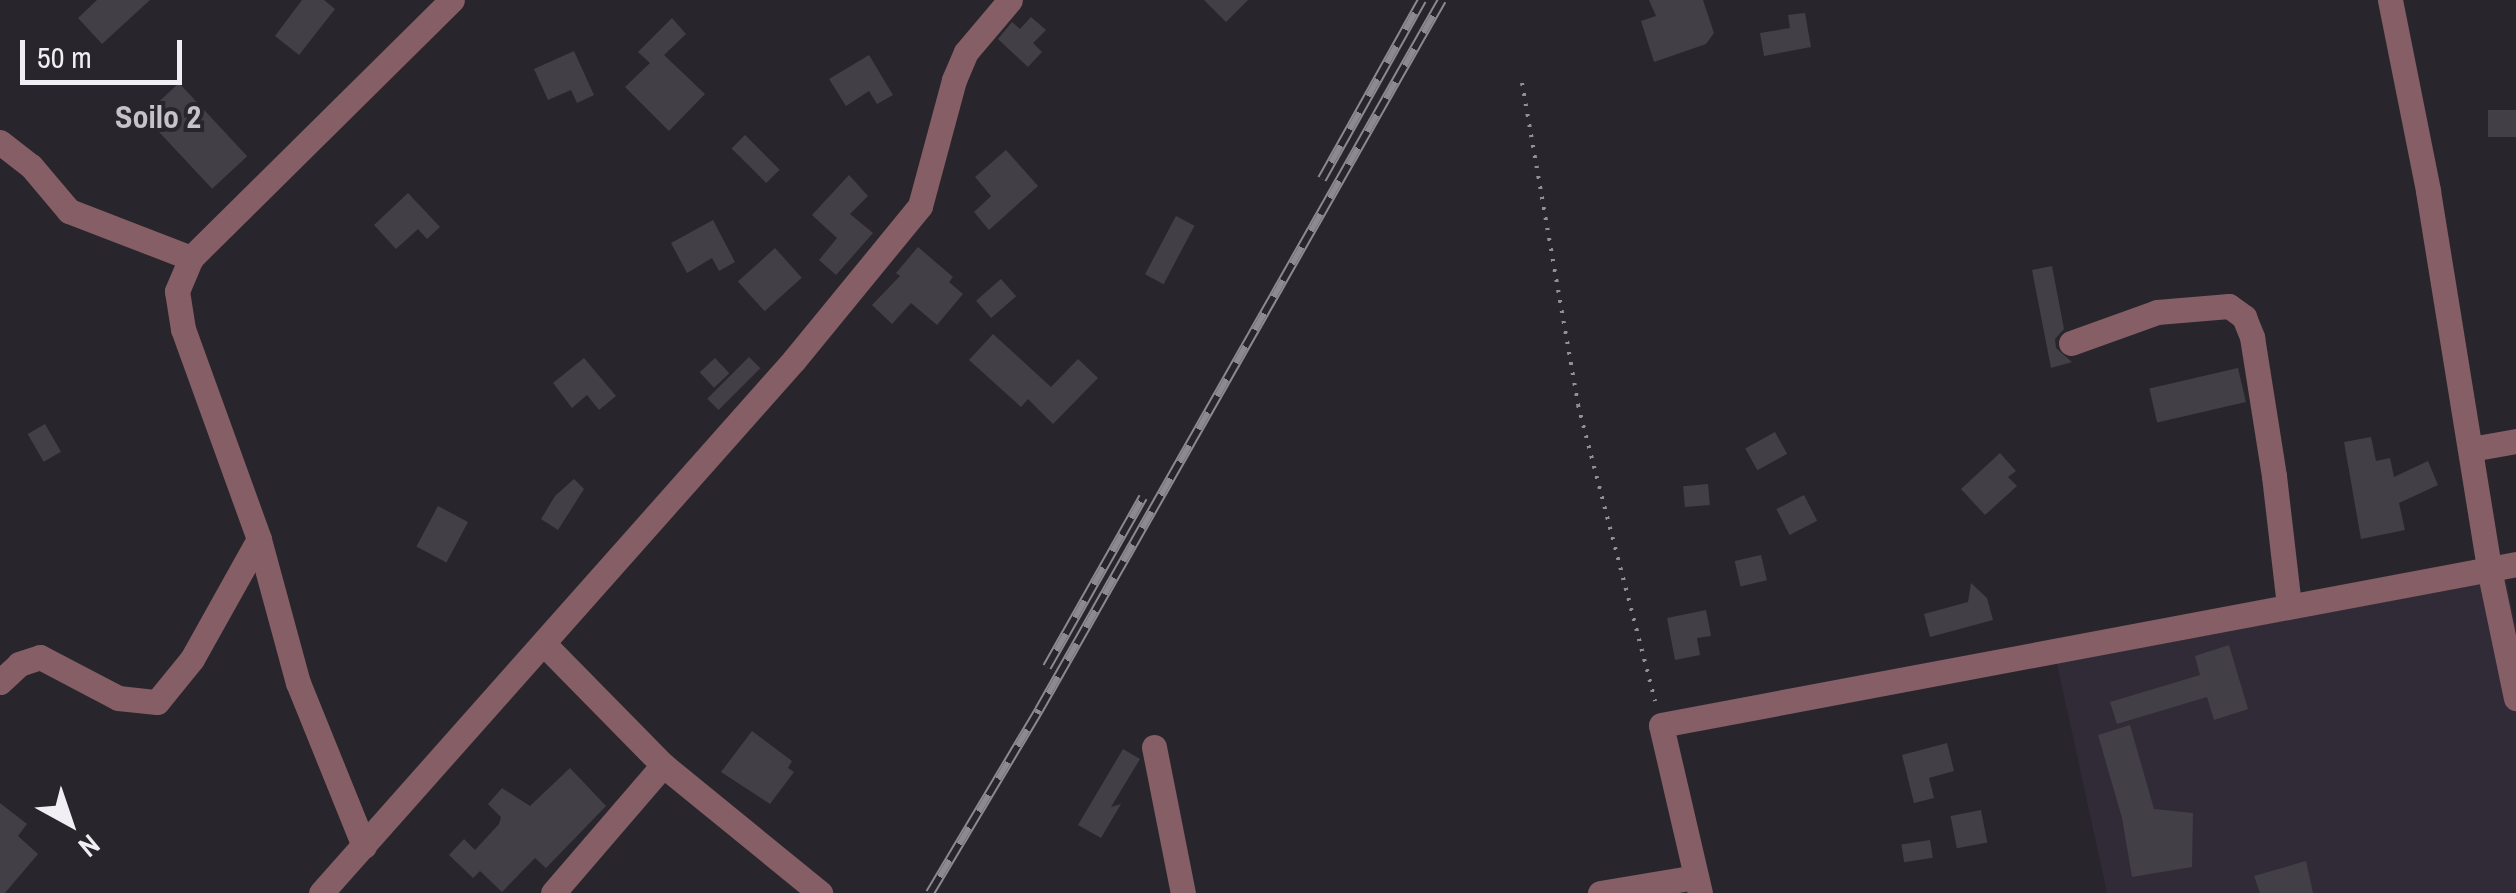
<!DOCTYPE html>
<html>
<head>
<meta charset="utf-8">
<style>
	body { margin:0 }
	#map { position:relative; width:2516px; height:893px; overflow:hidden; background:#28262c; font-family:"Archivo Narrow",sans-serif }
	div>[style] { position:absolute }
	.built>* { inset:0; background:#302b37 }
	.building>* { inset:0; background:#423f46; transform-origin:0 0 }
	.path>* { height:4px; margin-top:-2px; transform-origin:0; background:repeating-linear-gradient(90deg,#929095 0 2.5px,transparent 0 10.5px) }
	.minor>* { height:25px; margin:-12.5px; padding:0 12.5px; transform-origin:12.5px; border-radius:12.5px; background:#865e65 }
	.rail>* { height:10px; margin-top:-5px; transform-origin:0; background:repeating-linear-gradient(90deg,#28262c 0 19px,#8c8a90 0 38px); box-sizing:border-box; border-block:2px solid #8c8a90 }
	span { translate:-50% -50%; white-space:nowrap; text-align:center; line-height:1.15; -webkit-text-stroke:8px #28262c; paint-order:stroke }
	.quarter-label { font-size:32px; color:#c5c2ca; font-weight:700 }
	.north { position:absolute; left:20px; top:773px; width:100px; height:100px; -webkit-text-stroke:8px #28262c; paint-order:stroke; rotate:140deg; font-size:28px; font-weight:700; line-height:40px; text-align:center; color:#f1eff4 }
	.north::after { content:''; display:block; margin:auto; width:35px; height:45px; background:#f1eff4; clip-path:polygon(50% 0,100% 100%,50% 72%,0 100%) }
	.scale { position:absolute; left:20px; top:40px; width:162px; height:45px; box-sizing:border-box; border:5px solid #f1eff4; border-top:0; padding-left:12px; font-size:30px; line-height:35px; white-space:nowrap; color:#f1eff4; -webkit-text-stroke:8px #28262c; paint-order:stroke }
</style>
</head>
<body>
<div id="map">
	<div class="built">
		<i style="clip-path:polygon(2504px 573px,2516px 626px,2516px 893px,2107px 893px,2056px 659px)"></i>
	</div>
	<div class="building">
		<i style="clip-path:polygon(97px 0,150px 0,102px 44px,78px 18px)"></i>
		<i style="clip-path:polygon(302px 0,324px 0,335px 9px,299px 55px,275px 36px)"></i>
		<i style="clip-path:polygon(1204px 0,1248px 0,1226px 22px)"></i>
		<i style="clip-path:polygon(1649px 0,1703px 0,1714px 33px,1706px 44px,1654px 62px,1641px 21px,1656px 16px)"></i>
		<i style="clip-path:polygon(1805px 13px,1811px 47px,1764px 56px,1760px 33px,1790px 28px,1788px 15px)"></i>
		<i style="clip-path:polygon(1031px 17px,1046px 30px,1033px 43px,1042px 52px,1028px 67px,998px 39px,1012px 22px,1020px 29px)"></i>
		<i style="clip-path:polygon(672px 18px,686px 34px,664px 55px,705px 94px,669px 131px,625px 87px,650px 63px,638px 52px)"></i>
		<i style="clip-path:polygon(574px 51px,594px 95px,577px 103px,571px 90px,548px 100px,534px 69px)"></i>
		<i style="clip-path:polygon(869px 55px,893px 95px,877px 104px,869px 91px,846px 106px,829px 79px)"></i>
		<i style="left:179px;top:83px;width:100px;height:48px;rotate:47deg"></i>
		<i style="left:2516px;top:110px;width:27px;height:28px;rotate:90deg"></i>
		<i style="left:745px;top:135px;width:49px;height:19px;rotate:45deg"></i>
		<i style="clip-path:polygon(1006px 150px,1038px 186px,989px 230px,974px 212px,991px 196px,975px 177px)"></i>
		<i style="clip-path:polygon(849px 175px,868px 196px,850px 214px,873px 233px,836px 275px,819px 260px,837px 238px,812px 215px)"></i>
		<i style="clip-path:polygon(408px 193px,440px 227px,427px 239px,418px 229px,396px 249px,374px 225px)"></i>
		<i style="left:1176px;top:216px;width:21px;height:66px;rotate:28deg"></i>
		<i style="clip-path:polygon(713px 220px,735px 262px,719px 271px,712px 258px,687px 273px,671px 243px)"></i>
		<i style="clip-path:polygon(918px 247px,953px 277px,949px 282px,963px 294px,937px 325px,911px 303px,892px 324px,872px 305px,900px 276px,896px 273px)"></i>
		<i style="left:775px;top:248px;width:40px;height:50px;rotate:48deg"></i>
		<i style="clip-path:polygon(2052px 266px,2064px 329px,2055px 339px,2056px 348px,2072px 362px,2051px 368px,2032px 270px)"></i>
		<i style="left:1001px;top:279px;width:23px;height:33px;rotate:49deg"></i>
		<i style="clip-path:polygon(993px 334px,1051px 387px,1078px 359px,1098px 378px,1053px 424px,1028px 399px,1021px 407px,969px 360px)"></i>
		<i style="left:749px;top:357px;width:16px;height:59px;rotate:45deg"></i>
		<i style="clip-path:polygon(584px 358px,616px 396px,599px 410px,587px 395px,572px 408px,553px 383px)"></i>
		<i style="left:715px;top:358px;width:21px;height:21px;rotate:47deg"></i>
		<i style="left:2238px;top:368px;width:35px;height:91px;rotate:77deg"></i>
		<i style="left:45px;top:424px;width:32px;height:20px;rotate:60deg"></i>
		<i style="left:1775px;top:432px;width:25px;height:34px;rotate:61deg"></i>
		<i style="clip-path:polygon(2371px 437px,2376px 461px,2390px 458px,2394px 477px,2428px 461px,2438px 485px,2399px 503px,2405px 530px,2361px 539px,2344px 442px)"></i>
		<i style="clip-path:polygon(2000px 453px,2016px 471px,2008px 477px,2017px 486px,1985px 515px,1961px 489px)"></i>
		<i style="clip-path:polygon(574px 479px,584px 489px,558px 530px,541px 519px,555px 496px)"></i>
		<i style="left:1708px;top:484px;width:21px;height:25px;rotate:85deg"></i>
		<i style="left:1804px;top:495px;width:29px;height:31px;rotate:63deg"></i>
		<i style="left:438px;top:506px;width:34px;height:46px;rotate:28deg"></i>
		<i style="left:1761px;top:555px;width:26px;height:27px;rotate:77deg"></i>
		<i style="clip-path:polygon(1971px 583px,1987px 598px,1993px 620px,1930px 637px,1924px 614px,1968px 602px)"></i>
		<i style="clip-path:polygon(1706px 610px,1711px 636px,1697px 638px,1700px 655px,1675px 660px,1667px 618px)"></i>
		<i style="clip-path:polygon(2229px 645px,2248px 709px,2214px 720px,2207px 697px,2117px 724px,2110px 702px,2200px 675px,2195px 656px)"></i>
		<i style="clip-path:polygon(2130px 725px,2154px 809px,2193px 813px,2192px 867px,2132px 877px,2122px 818px,2098px 735px)"></i>
		<i style="clip-path:polygon(752px 731px,792px 761px,788px 768px,794px 772px,770px 804px,721px 772px)"></i>
		<i style="clip-path:polygon(1947px 743px,1954px 771px,1929px 778px,1934px 798px,1914px 803px,1902px 755px)"></i>
		<i style="clip-path:polygon(1123px 749px,1140px 759px,1111px 807px,1121px 804px,1101px 838px,1078px 825px)"></i>
		<i style="clip-path:polygon(570px 768px,606px 806px,546px 868px,535px 858px,502px 892px,480px 871px,473px 878px,449px 855px,464px 839px,475px 850px,499px 824px,501px 817px,488px 804px,502px 788px,530px 806px)"></i>
		<i style="clip-path:polygon(0 803px,27px 824px,18px 836px,38px 854px,5px 893px,0 893px)"></i>
		<i style="left:1981px;top:810px;width:33px;height:31px;rotate:79deg"></i>
		<i style="left:1930px;top:840px;width:18px;height:29px;rotate:81deg"></i>
		<i style="clip-path:polygon(2306px 861px,2313px 893px,2260px 893px,2254px 876px)"></i>
	</div>
	<div class="path">
		<i style="left:1522px;top:83px;width:327px;rotate:80.1deg"></i>
		<i style="left:1578px;top:405px;width:306px;rotate:75.4deg"></i>
	</div>
	<div class="minor">
		<i style="left:2390px;top:0;width:195px;rotate:78.7deg"></i>
		<i style="left:2428px;top:191px;width:383px;rotate:80.8deg"></i>
		<i style="left:2489px;top:569px;width:132px;rotate:78.2deg"></i>
		<i style="left:0;top:142px;width:39px;rotate:38deg"></i>
		<i style="left:31px;top:166px;width:59px;rotate:49.8deg"></i>
		<i style="left:69px;top:211px;width:131px;rotate:21.1deg"></i>
		<i style="left:2071px;top:343px;width:91px;rotate:-19.8deg"></i>
		<i style="left:2157px;top:312px;width:72px;rotate:-4.8deg"></i>
		<i style="left:2229px;top:306px;width:19px;rotate:36deg"></i>
		<i style="left:2244px;top:317px;width:22px;rotate:68deg"></i>
		<i style="left:2252px;top:337px;width:141px;rotate:81deg"></i>
		<i style="left:2274px;top:476px;width:131px;rotate:83.4deg"></i>
		<i style="left:2471px;top:449px;width:46px;rotate:-10.1deg"></i>
		<i style="left:545px;top:645px;width:168px;rotate:45.5deg"></i>
		<i style="left:663px;top:765px;width:203px;rotate:39.2deg"></i>
		<i style="left:0;top:682px;width:26px;rotate:-43deg"></i>
		<i style="left:19px;top:664px;width:22px;rotate:-18deg"></i>
		<i style="left:40px;top:657px;width:88px;rotate:27.7deg"></i>
		<i style="left:118px;top:698px;width:39px;rotate:6deg"></i>
		<i style="left:157px;top:702px;width:55px;rotate:-50.9deg"></i>
		<i style="left:192px;top:659px;width:137px;rotate:-60.8deg"></i>
		<i style="left:1154px;top:747px;width:149px;rotate:78.8deg"></i>
		<i style="left:364px;top:846px;width:176px;rotate:-112deg"></i>
		<i style="left:298px;top:683px;width:149px;rotate:-105.2deg"></i>
		<i style="left:259px;top:539px;width:223px;rotate:-109.9deg"></i>
		<i style="left:183px;top:329px;width:38px;rotate:-99deg"></i>
		<i style="left:177px;top:291px;width:36px;rotate:-67deg"></i>
		<i style="left:191px;top:258px;width:367px;rotate:-44.7deg"></i>
		<i style="left:321px;top:893px;width:713px;rotate:-48.41deg"></i>
		<i style="left:794px;top:360px;width:199px;rotate:-50.7deg"></i>
		<i style="left:920px;top:206px;width:131px;rotate:-74.9deg"></i>
		<i style="left:954px;top:80px;width:30px;rotate:-67deg"></i>
		<i style="left:966px;top:52px;width:68px;rotate:-49.8deg"></i>
		<i style="left:553px;top:893px;width:169px;rotate:-49.3deg"></i>
		<i style="left:1600px;top:893px;width:97px;rotate:-9.5deg"></i>
		<i style="left:1700px;top:893px;width:172px;rotate:-103.1deg"></i>
		<i style="left:1661px;top:725px;width:870px;rotate:-10.66deg"></i>
	</div>
	<div class="rail">
		<i style="left:1322px;top:179px;width:205px;rotate:-60.8deg"></i>
		<i style="left:1047px;top:667px;width:195px;rotate:-60.5deg"></i>
		<i style="left:930px;top:893px;width:213px;rotate:-59.2deg"></i>
		<i style="left:1039px;top:710px;width:816px;rotate:-60.42deg"></i>
	</div>
	<div class="quarter-label">
		<span style="left:158px;top:117px">Soilo 2</span>
	</div>
	<div class="north">N</div>
	<div class="scale">50 m</div>
</div>
</body>
</html>
